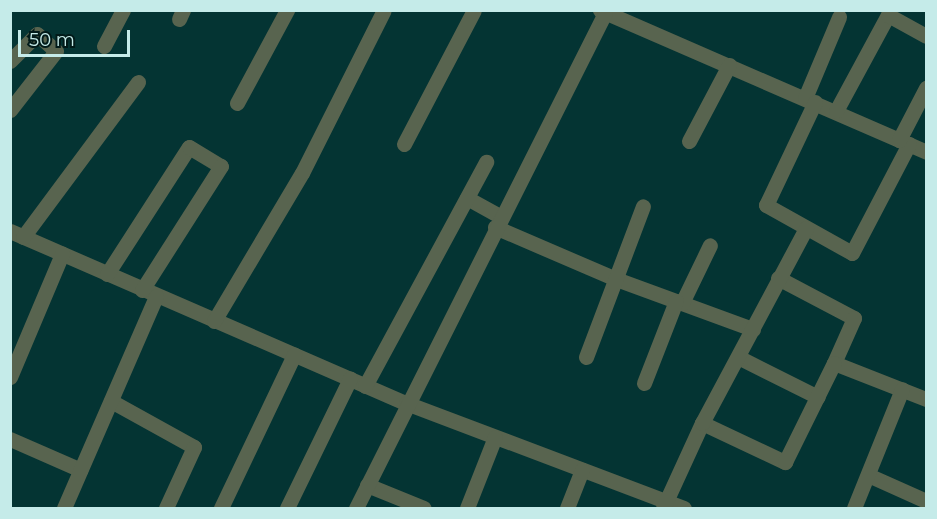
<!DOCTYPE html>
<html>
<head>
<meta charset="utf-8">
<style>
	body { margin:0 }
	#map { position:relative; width:937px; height:519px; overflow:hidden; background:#043433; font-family:Montserrat,sans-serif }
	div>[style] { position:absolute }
	.minor>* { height:15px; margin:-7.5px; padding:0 7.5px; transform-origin:7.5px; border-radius:7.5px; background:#58644f }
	span { translate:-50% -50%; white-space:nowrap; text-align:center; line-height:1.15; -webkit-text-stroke:6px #011a19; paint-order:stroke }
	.frame { position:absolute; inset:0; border:12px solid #c5ebe9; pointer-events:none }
	.scale { position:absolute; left:18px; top:30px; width:112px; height:27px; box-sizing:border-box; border:3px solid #c5ebe9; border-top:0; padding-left:8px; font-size:18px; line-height:21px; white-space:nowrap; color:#c5ebe9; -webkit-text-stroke:4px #011a19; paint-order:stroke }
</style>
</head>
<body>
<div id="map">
	<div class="minor">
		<i style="left:600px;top:10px;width:356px;rotate:23.5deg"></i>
		<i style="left:179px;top:19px;width:10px;rotate:-66deg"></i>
		<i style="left:104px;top:46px;width:41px;rotate:-62.2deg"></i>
		<i style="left:10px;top:61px;width:38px;rotate:-45deg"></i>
		<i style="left:37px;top:34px;width:25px;rotate:42deg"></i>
		<i style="left:56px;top:51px;width:75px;rotate:127.9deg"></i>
		<i style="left:805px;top:98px;width:88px;rotate:-67.2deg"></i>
		<i style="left:815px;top:102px;width:114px;rotate:115.4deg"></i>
		<i style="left:766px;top:205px;width:98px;rotate:29.2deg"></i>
		<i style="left:852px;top:253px;width:123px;rotate:-62.4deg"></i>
		<i style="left:237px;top:103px;width:106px;rotate:-61.7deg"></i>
		<i style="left:836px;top:111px;width:109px;rotate:-61.6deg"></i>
		<i style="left:888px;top:15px;width:43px;rotate:28.9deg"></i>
		<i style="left:899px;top:140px;width:59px;rotate:-62.6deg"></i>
		<i style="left:689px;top:141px;width:86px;rotate:-62.2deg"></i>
		<i style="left:404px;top:144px;width:151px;rotate:-62.4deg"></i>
		<i style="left:467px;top:198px;width:38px;rotate:29deg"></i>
		<i style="left:495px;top:227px;width:132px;rotate:23.3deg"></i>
		<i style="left:616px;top:279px;width:146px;rotate:20.1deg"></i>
		<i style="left:10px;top:231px;width:432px;rotate:23.5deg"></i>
		<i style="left:406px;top:403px;width:297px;rotate:20.7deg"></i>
		<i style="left:23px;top:237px;width:193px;rotate:-53.4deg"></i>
		<i style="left:107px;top:274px;width:151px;rotate:-57.2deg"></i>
		<i style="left:189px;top:147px;width:37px;rotate:31deg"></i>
		<i style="left:221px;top:166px;width:147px;rotate:122.5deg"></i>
		<i style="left:778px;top:278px;width:86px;rotate:27.8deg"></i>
		<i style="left:854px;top:318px;width:49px;rotate:114deg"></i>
		<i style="left:834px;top:363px;width:99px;rotate:21.4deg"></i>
		<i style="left:682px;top:303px;width:64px;rotate:-64.2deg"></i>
		<i style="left:214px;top:321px;width:172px;rotate:-59.3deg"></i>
		<i style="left:302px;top:173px;width:182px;rotate:-63.3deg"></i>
		<i style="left:586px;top:357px;width:161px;rotate:-69.3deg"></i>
		<i style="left:738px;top:357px;width:89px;rotate:26.6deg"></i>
		<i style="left:10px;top:377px;width:134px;rotate:-67.1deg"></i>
		<i style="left:644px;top:383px;width:88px;rotate:-68.7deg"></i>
		<i style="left:365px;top:386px;width:255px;rotate:-61.6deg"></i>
		<i style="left:111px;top:401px;width:95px;rotate:29deg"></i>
		<i style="left:194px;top:447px;width:67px;rotate:114.7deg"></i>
		<i style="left:702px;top:423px;width:92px;rotate:25.2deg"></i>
		<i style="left:785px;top:462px;width:110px;rotate:-63.7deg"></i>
		<i style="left:10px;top:439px;width:77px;rotate:23.6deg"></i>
		<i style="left:868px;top:475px;width:64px;rotate:24.1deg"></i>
		<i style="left:367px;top:485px;width:61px;rotate:22deg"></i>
		<i style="left:64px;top:508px;width:231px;rotate:-66.5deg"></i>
		<i style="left:221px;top:508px;width:170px;rotate:-64.5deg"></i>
		<i style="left:287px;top:508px;width:144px;rotate:-64deg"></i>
		<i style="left:356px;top:508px;width:554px;rotate:-63.3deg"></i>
		<i style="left:467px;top:508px;width:76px;rotate:-68.5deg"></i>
		<i style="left:567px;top:508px;width:41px;rotate:-68.5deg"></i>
		<i style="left:663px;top:508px;width:94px;rotate:-65.4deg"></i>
		<i style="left:702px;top:423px;width:221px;rotate:-61.9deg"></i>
		<i style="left:854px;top:508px;width:128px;rotate:-68deg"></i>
	</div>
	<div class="frame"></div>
	<div class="scale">50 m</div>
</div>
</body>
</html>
